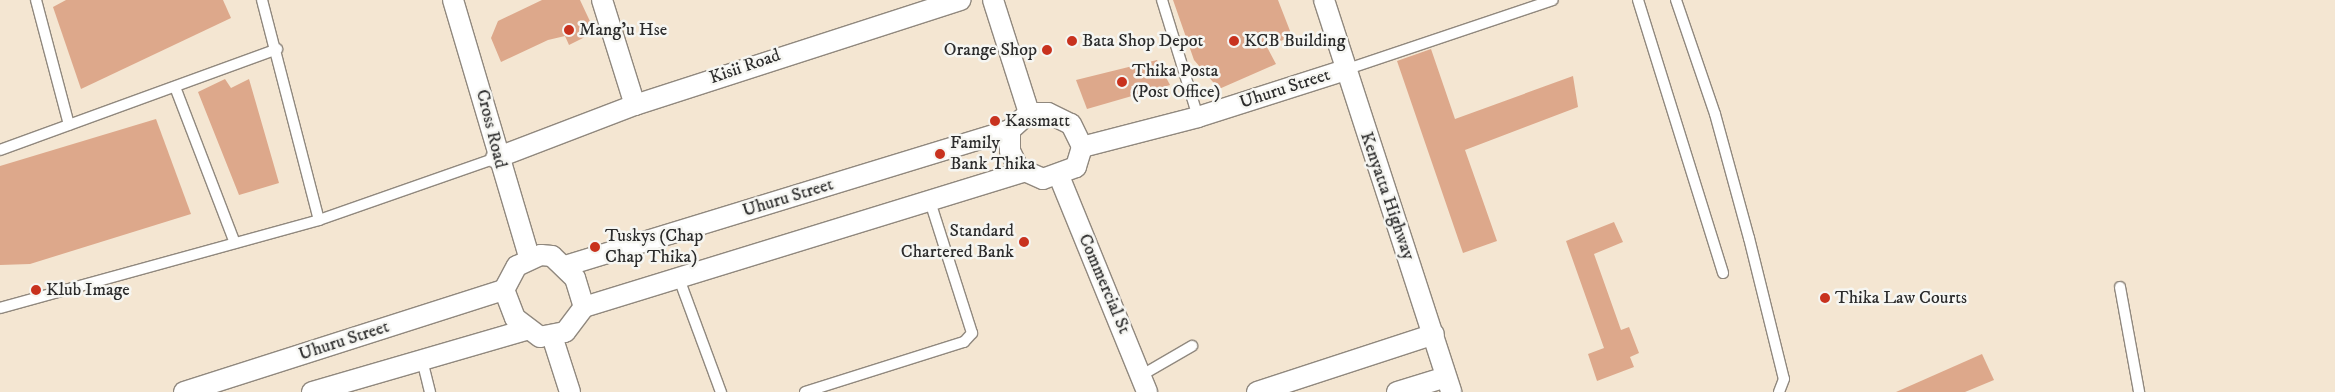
<!DOCTYPE html>
<html>
<head>
<meta charset="utf-8">
<style>
	body { margin:0 }
	#map { position:relative; width:2335px; height:392px; overflow:hidden; background:#f4e6d2; font-family:"IM FELL DW Pica",serif }
	div>[style] { position:absolute }
	.building>* { inset:0; background:#dda88b }
	.roads { filter:drop-shadow(1px 0 #90887e) drop-shadow(-1px 0 #90887e) drop-shadow(0 1px #90887e) drop-shadow(0 -1px #90887e) }
	.lane>* { height:10px; margin:-5px; padding:0 5px; transform-origin:5px; border-radius:5px; background:#fff }
	.street>* { height:20px; margin:-10px; padding:0 10px; transform-origin:10px; border-radius:10px; background:#fff }
	.dots>* { width:14px; height:14px; translate:-50% -50%; box-sizing:border-box; border:2px solid #f6f6f2; border-radius:50% }
	span { translate:-50% -50%; white-space:nowrap; text-align:center; line-height:1.15; -webkit-text-stroke:5px #f6f6f2; paint-order:stroke }
	.poi-label { font-size:18px; color:#2b2b2b }
	.left { translate:0 -50%; text-align:left }
	.right { translate:-100% -50%; text-align:right }
	.street-label { font-size:18px; color:#2b2b2b }
</style>
</head>
<body>
<div id="map">
	<div class="building">
		<i style="clip-path:polygon(66px 0,223px 0,231px 18px,81px 89px,53px 7px)"></i>
		<i style="clip-path:polygon(542px 0,580px 0,595px 32px,569px 45px,565px 36px,548px 40px,501px 62px,491px 38px,498px 21px)"></i>
		<i style="clip-path:polygon(1173px 0,1278px 0,1292px 36px,1267px 47px,1276px 64px,1219px 89px,1194px 60px)"></i>
		<i style="clip-path:polygon(1431px 49px,1455px 119px,1573px 76px,1578px 107px,1465px 150px,1497px 241px,1463px 253px,1397px 61px)"></i>
		<i style="clip-path:polygon(1157px 60px,1170px 85px,1087px 109px,1076px 80px)"></i>
		<i style="clip-path:polygon(225px 79px,231px 88px,249px 79px,279px 183px,239px 195px,198px 92px)"></i>
		<i style="clip-path:polygon(156px 119px,191px 214px,30px 264px,0 265px,0 166px)"></i>
		<i style="clip-path:polygon(1614px 222px,1623px 242px,1594px 254px,1621px 330px,1629px 327px,1639px 353px,1630px 357px,1634px 367px,1597px 381px,1588px 354px,1604px 348px,1566px 241px)"></i>
		<i style="clip-path:polygon(1982px 354px,1994px 380px,1965px 392px,1896px 392px)"></i>
	</div>
	<div class="roads">
		<div class="lane">
			<i style="left:36px;top:0;width:129px;rotate:75.2deg"></i>
			<i style="left:262px;top:0;width:227px;rotate:75.5deg"></i>
			<i style="left:1162px;top:0;width:122px;rotate:72.9deg"></i>
			<i style="left:1638px;top:0;width:286px;rotate:72.7deg"></i>
			<i style="left:1676px;top:0;width:120px;rotate:71.1deg"></i>
			<i style="left:1715px;top:114px;width:129px;rotate:74.7deg"></i>
			<i style="left:1749px;top:238px;width:145px;rotate:76.1deg"></i>
			<i style="left:1784px;top:379px;width:14px;rotate:111deg"></i>
			<i style="left:1345px;top:70px;width:219px;rotate:-18.6deg"></i>
			<i style="left:175px;top:87px;width:167px;rotate:69deg"></i>
			<i style="left:0;top:150px;width:295px;rotate:-20deg"></i>
			<i style="left:678px;top:276px;width:124px;rotate:69.7deg"></i>
			<i style="left:2120px;top:287px;width:107px;rotate:79.7deg"></i>
			<i style="left:0;top:308px;width:331px;rotate:-15.4deg"></i>
			<i style="left:319px;top:220px;width:188px;rotate:-19.3deg"></i>
			<i style="left:422px;top:360px;width:33px;rotate:76deg"></i>
			<i style="left:1142px;top:375px;width:58px;rotate:-30.1deg"></i>
			<i style="left:805px;top:392px;width:167px;rotate:-17.5deg"></i>
			<i style="left:964px;top:342px;width:12px;rotate:-48deg"></i>
			<i style="left:972px;top:333px;width:142px;rotate:-107.7deg"></i>
		</div>
		<div class="street">
			<i style="left:453px;top:0;width:268px;rotate:73.5deg"></i>
			<i style="left:602px;top:0;width:110px;rotate:72.6deg"></i>
			<i style="left:635px;top:105px;width:342px;rotate:-17.9deg"></i>
			<i style="left:993px;top:0;width:119px;rotate:72.3deg"></i>
			<i style="left:1324px;top:0;width:412px;rotate:72deg"></i>
			<i style="left:1029px;top:113px;width:19px"></i>
			<i style="left:1048px;top:113px;width:25px;rotate:26deg"></i>
			<i style="left:1071px;top:124px;width:25px;rotate:64deg"></i>
			<i style="left:1082px;top:147px;width:21px;rotate:107deg"></i>
			<i style="left:1076px;top:167px;width:35px;rotate:160deg"></i>
			<i style="left:1043px;top:179px;width:27px;rotate:-156deg"></i>
			<i style="left:1018px;top:168px;width:19px;rotate:-115deg"></i>
			<i style="left:1010px;top:151px;width:21px;rotate:-90deg"></i>
			<i style="left:1010px;top:130px;width:25px;rotate:-42deg"></i>
			<i style="left:1082px;top:147px;width:120px;rotate:-14.5deg"></i>
			<i style="left:1198px;top:117px;width:154px;rotate:-17.7deg"></i>
			<i style="left:496px;top:158px;width:149px;rotate:-20.9deg"></i>
			<i style="left:1059px;top:176px;width:233px;rotate:67.8deg"></i>
			<i style="left:541px;top:255px;width:11px;rotate:5deg"></i>
			<i style="left:552px;top:256px;width:32px;rotate:44deg"></i>
			<i style="left:575px;top:278px;width:30px;rotate:73deg"></i>
			<i style="left:584px;top:307px;width:31px;rotate:127deg"></i>
			<i style="left:565px;top:332px;width:25px;rotate:169deg"></i>
			<i style="left:540px;top:337px;width:31px;rotate:-143deg"></i>
			<i style="left:515px;top:318px;width:30px;rotate:-111deg"></i>
			<i style="left:504px;top:290px;width:27px;rotate:-62deg"></i>
			<i style="left:517px;top:266px;width:26px;rotate:-25deg"></i>
			<i style="left:565px;top:266px;width:465px;rotate:-17deg"></i>
			<i style="left:584px;top:307px;width:460px;rotate:-17.1deg"></i>
			<i style="left:552px;top:336px;width:59px;rotate:72.2deg"></i>
			<i style="left:184px;top:392px;width:336px;rotate:-17.7deg"></i>
			<i style="left:312px;top:392px;width:222px;rotate:-16.2deg"></i>
			<i style="left:1257px;top:392px;width:186px;rotate:-18.1deg"></i>
			<i style="left:1397px;top:392px;width:51px;rotate:-17deg"></i>
		</div>
	</div>
	<div class="dots">
		<i style="left:569px;top:30px;background:#c8321e"></i>
		<i style="left:1072px;top:41px;background:#c8321e"></i>
		<i style="left:1234px;top:41px;background:#c8321e"></i>
		<i style="left:1047px;top:50px;background:#c8321e"></i>
		<i style="left:1122px;top:82px;background:#c8321e"></i>
		<i style="left:995px;top:121px;background:#c8321e"></i>
		<i style="left:940px;top:154px;background:#c8321e"></i>
		<i style="left:1024px;top:242px;background:#c8321e"></i>
		<i style="left:595px;top:247px;background:#c8321e"></i>
		<i style="left:36px;top:290px;background:#c8321e"></i>
		<i style="left:1825px;top:298px;background:#c8321e"></i>
	</div>
	<div class="poi-label">
		<span class="left" style="left:579px;top:30px">Mang'u Hse</span>
		<span class="left" style="left:1082px;top:41px">Bata Shop Depot</span>
		<span class="left" style="left:1244px;top:41px">KCB Building</span>
		<span class="right" style="left:1037px;top:50px">Orange Shop</span>
		<span class="left" style="left:1132px;top:82px">Thika Posta<br>(Post Office)</span>
		<span class="left" style="left:1005px;top:121px">Kassmatt</span>
		<span class="left" style="left:950px;top:154px">Family<br>Bank Thika</span>
		<span class="right" style="left:1014px;top:242px">Standard<br>Chartered Bank</span>
		<span class="left" style="left:605px;top:247px">Tuskys (Chap<br>Chap Thika)</span>
		<span class="left" style="left:46px;top:290px">Klub Image</span>
		<span class="left" style="left:1835px;top:298px">Thika Law Courts</span>
	</div>
	<div class="street-label">
		<span style="left:745px;top:67px;rotate:-19deg">Kisii Road</span>
		<span style="left:1285px;top:89px;rotate:-18deg">Uhuru Street</span>
		<span style="left:491px;top:129px;rotate:76deg">Cross Road</span>
		<span style="left:1387px;top:196px;rotate:71deg">Kenyatta Highway</span>
		<span style="left:788px;top:198px;rotate:-17deg">Uhuru Street</span>
		<span style="left:1104px;top:284px;rotate:67deg">Commercial St</span>
		<span style="left:344px;top:341px;rotate:-18deg">Uhuru Street</span>
	</div>
</div>
</body>
</html>
